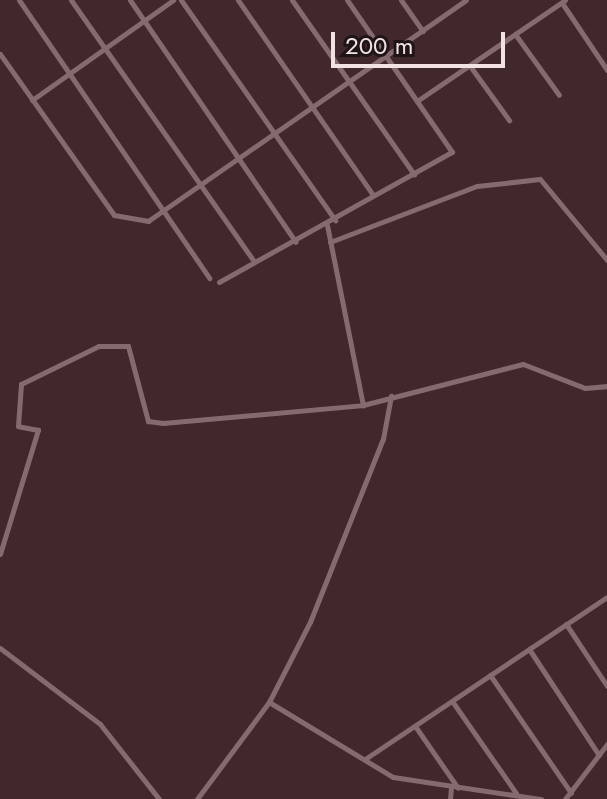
<!DOCTYPE html>
<html>
<head>
<meta charset="utf-8">
<style>
	body { margin:0 }
	#map { position:relative; width:607px; height:799px; overflow:hidden; background:#41282c; font-family:Jost,sans-serif }
	div>[style] { position:absolute }
	.street>* { height:5px; margin:-2.5px; padding:0 2.5px; transform-origin:2.5px; border-radius:2.5px; background:#856b6f }
	span { translate:-50% -50%; white-space:nowrap; text-align:center; line-height:1.15; -webkit-text-stroke:6px #201516; paint-order:stroke }
	.scale { position:absolute; left:331px; top:32px; width:174px; height:36px; box-sizing:border-box; border:4px solid #f3e2e4; border-top:0; padding-left:10px; font-size:24px; line-height:28px; white-space:nowrap; color:#f3e2e4; -webkit-text-stroke:6px #201516; paint-order:stroke }
</style>
</head>
<body>
<div id="map">
	<div class="street">
		<i style="left:19px;top:0;width:337px;rotate:55.6deg"></i>
		<i style="left:71px;top:0;width:317px;rotate:55deg"></i>
		<i style="left:130px;top:0;width:293px;rotate:55.6deg"></i>
		<i style="left:181px;top:0;width:269px;rotate:55deg"></i>
		<i style="left:238px;top:0;width:237px;rotate:55.3deg"></i>
		<i style="left:292px;top:0;width:213px;rotate:55deg"></i>
		<i style="left:401px;top:0;width:38px;rotate:55deg"></i>
		<i style="left:562px;top:3px;width:81px;rotate:56.1deg"></i>
		<i style="left:515px;top:34px;width:75px;rotate:54.2deg"></i>
		<i style="left:0;top:54px;width:197px;rotate:54.7deg"></i>
		<i style="left:114px;top:215px;width:35px;rotate:10deg"></i>
		<i style="left:148px;top:221px;width:387px;rotate:-34.8deg"></i>
		<i style="left:470px;top:66px;width:67px;rotate:54.2deg"></i>
		<i style="left:32px;top:100px;width:173px;rotate:-35.3deg"></i>
		<i style="left:417px;top:101px;width:179px;rotate:-34.3deg"></i>
		<i style="left:327px;top:225px;width:184px;rotate:78.7deg"></i>
		<i style="left:330px;top:242px;width:157px;rotate:-20.9deg"></i>
		<i style="left:477px;top:186px;width:63px;rotate:-6.3deg"></i>
		<i style="left:540px;top:179px;width:105px;rotate:50.4deg"></i>
		<i style="left:219px;top:282px;width:267px;rotate:-29.2deg"></i>
		<i style="left:452px;top:152px;width:185px;rotate:-124.6deg"></i>
		<i style="left:0;top:554px;width:130px;rotate:-73deg"></i>
		<i style="left:38px;top:430px;width:20px;rotate:-169deg"></i>
		<i style="left:18px;top:426px;width:42px;rotate:-85.9deg"></i>
		<i style="left:21px;top:384px;width:87px;rotate:-26deg"></i>
		<i style="left:99px;top:346px;width:29px"></i>
		<i style="left:128px;top:346px;width:78px;rotate:75.1deg"></i>
		<i style="left:148px;top:421px;width:15px;rotate:8deg"></i>
		<i style="left:163px;top:423px;width:201px;rotate:-5.1deg"></i>
		<i style="left:363px;top:405px;width:165px;rotate:-14.4deg"></i>
		<i style="left:523px;top:364px;width:66px;rotate:21.2deg"></i>
		<i style="left:585px;top:388px;width:22px;rotate:-5deg"></i>
		<i style="left:566px;top:624px;width:74px;rotate:56.5deg"></i>
		<i style="left:0;top:648px;width:126px;rotate:37.2deg"></i>
		<i style="left:100px;top:724px;width:95px;rotate:51.8deg"></i>
		<i style="left:529px;top:649px;width:127px;rotate:56.6deg"></i>
		<i style="left:490px;top:675px;width:143px;rotate:55.5deg"></i>
		<i style="left:452px;top:701px;width:112px;rotate:55.2deg"></i>
		<i style="left:269px;top:702px;width:145px;rotate:31.2deg"></i>
		<i style="left:393px;top:777px;width:150px;rotate:8.5deg"></i>
		<i style="left:415px;top:726px;width:75px;rotate:55.3deg"></i>
		<i style="left:365px;top:759px;width:291px;rotate:-33.8deg"></i>
		<i style="left:197px;top:799px;width:121px;rotate:-53.4deg"></i>
		<i style="left:269px;top:702px;width:90px;rotate:-62.9deg"></i>
		<i style="left:310px;top:622px;width:197px;rotate:-68.3deg"></i>
		<i style="left:383px;top:439px;width:44px;rotate:-79.5deg"></i>
		<i style="left:450px;top:799px;width:11px;rotate:-85deg"></i>
		<i style="left:565px;top:799px;width:69px;rotate:-52.6deg"></i>
	</div>
	<div class="scale">200 m</div>
</div>
</body>
</html>
